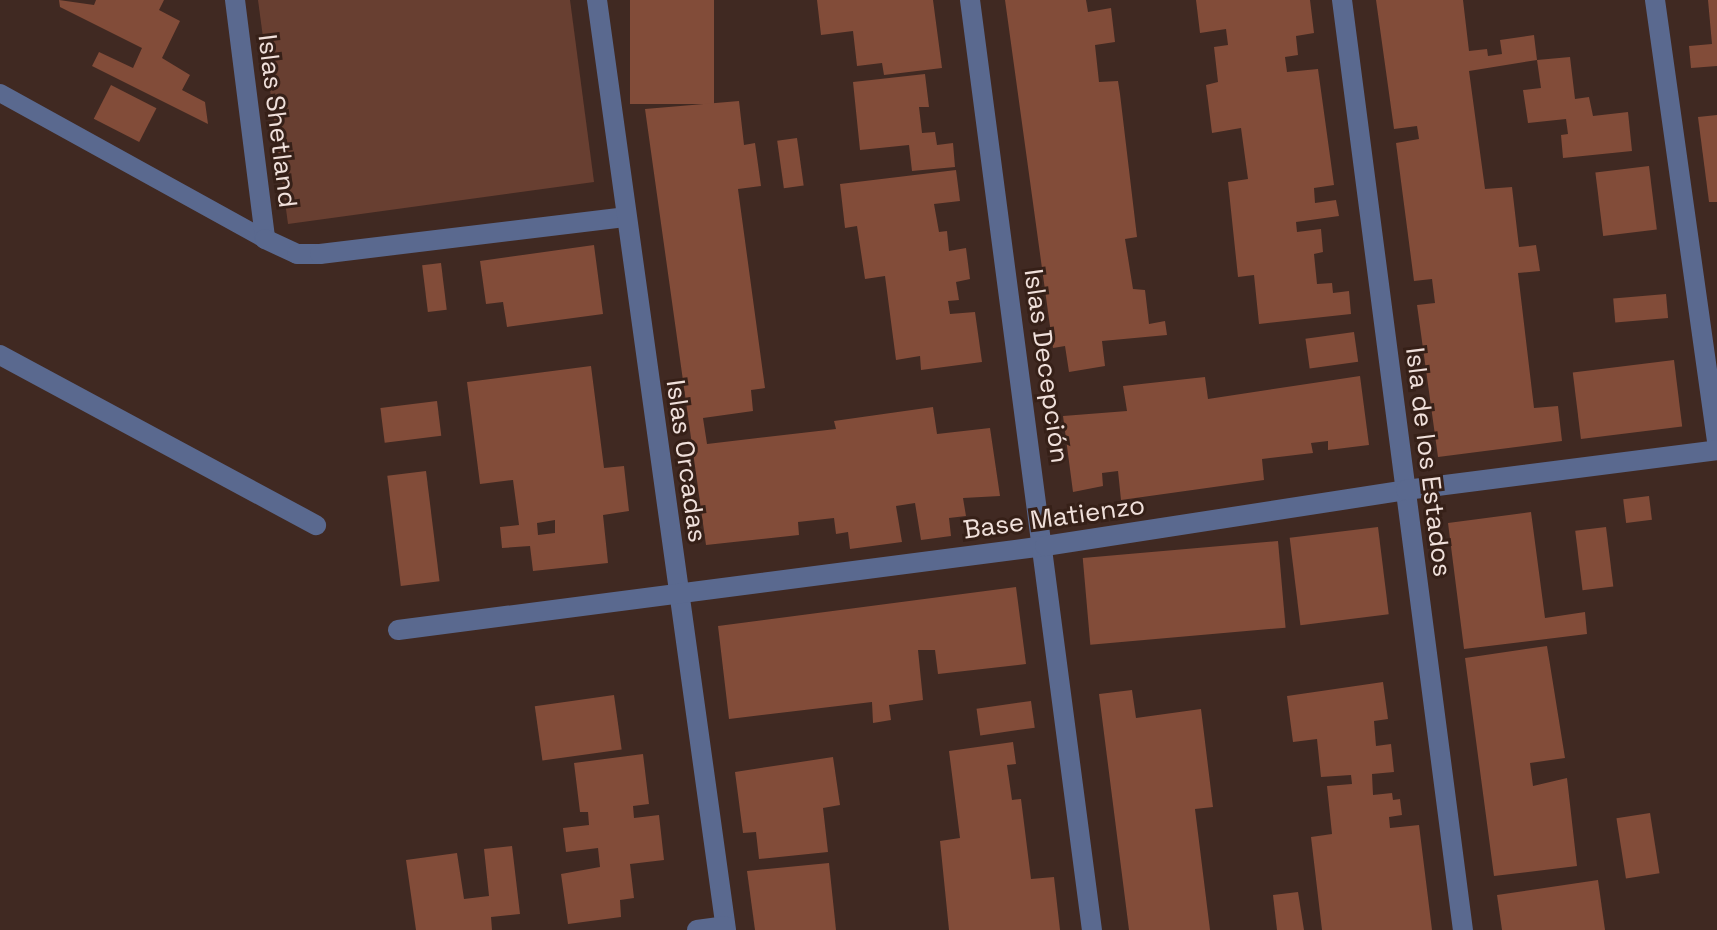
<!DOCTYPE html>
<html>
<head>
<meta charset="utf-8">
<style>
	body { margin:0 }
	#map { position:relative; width:1717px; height:930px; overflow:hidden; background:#402922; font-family:"Space Grotesk",sans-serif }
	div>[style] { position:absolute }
	.green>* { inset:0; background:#683f31 }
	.building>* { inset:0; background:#824c39; transform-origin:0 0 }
	.service>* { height:18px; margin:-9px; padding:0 9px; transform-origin:9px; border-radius:9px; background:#5a698f }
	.minor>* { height:20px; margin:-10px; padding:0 10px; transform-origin:10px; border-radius:10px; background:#5a698f }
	span { translate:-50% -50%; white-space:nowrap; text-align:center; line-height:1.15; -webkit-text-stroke:6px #362018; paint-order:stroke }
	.street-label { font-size:26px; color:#f0e0db }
</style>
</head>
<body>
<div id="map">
	<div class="green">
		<i style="clip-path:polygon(258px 0,570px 0,594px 182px,288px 224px)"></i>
	</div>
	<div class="building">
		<i style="clip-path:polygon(59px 0,94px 5px,96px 0,164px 0,159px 10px,180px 21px,162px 58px,190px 75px,182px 90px,205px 102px,208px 124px,92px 66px,99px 52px,133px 68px,142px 48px,60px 7px)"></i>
		<i style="left:630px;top:0;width:84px;height:104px"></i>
		<i style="clip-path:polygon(817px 0,933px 0,942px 68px,884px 75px,882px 63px,857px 66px,853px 31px,821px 35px)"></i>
		<i style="clip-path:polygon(1005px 0,1086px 0,1088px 12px,1111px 8px,1115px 42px,1095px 45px,1099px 82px,1118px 81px,1120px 94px,1137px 237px,1125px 239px,1133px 289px,1145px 290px,1149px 324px,1165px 321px,1167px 335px,1102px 341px,1105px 366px,1069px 372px,1065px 346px,1053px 348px)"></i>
		<i style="clip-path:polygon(1196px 0,1310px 0,1314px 33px,1296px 36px,1298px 55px,1285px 57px,1287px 72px,1318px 69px,1334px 185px,1314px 188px,1315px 203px,1336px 200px,1339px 216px,1296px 222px,1297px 232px,1321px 229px,1323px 252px,1314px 254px,1317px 284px,1332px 283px,1333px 293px,1349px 291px,1351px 314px,1259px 324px,1254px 275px,1238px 277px,1228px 182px,1248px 179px,1241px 128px,1212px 133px,1206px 85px,1218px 82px,1214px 47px,1228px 45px,1226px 29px,1200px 33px)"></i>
		<i style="clip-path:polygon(1376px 0,1463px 0,1469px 51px,1487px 49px,1488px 56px,1502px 54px,1500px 40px,1534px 35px,1537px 60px,1469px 71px,1485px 189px,1512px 187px,1519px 247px,1536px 245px,1540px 271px,1518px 273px,1534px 408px,1558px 406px,1562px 441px,1438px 457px,1417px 305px,1435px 303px,1432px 279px,1414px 281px,1396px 143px,1419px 139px,1417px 126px,1394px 129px)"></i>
		<i style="clip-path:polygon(1708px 0,1717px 0,1717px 66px,1691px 68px,1689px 46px,1712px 44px)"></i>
		<i style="clip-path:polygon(1570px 57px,1575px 99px,1589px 97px,1593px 116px,1628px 112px,1632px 151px,1563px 158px,1561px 135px,1568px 134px,1566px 119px,1528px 123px,1523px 90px,1541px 88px,1537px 60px)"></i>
		<i style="clip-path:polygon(925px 74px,929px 107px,919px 107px,922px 133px,935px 132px,937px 145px,953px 143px,955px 167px,912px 171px,909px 145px,860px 150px,853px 82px)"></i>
		<i style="left:111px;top:85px;width:51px;height:38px;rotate:27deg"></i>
		<i style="clip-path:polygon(739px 101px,744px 145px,755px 143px,761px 186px,738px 189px,765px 388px,751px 390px,753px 411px,703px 418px,707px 444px,836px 429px,834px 421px,933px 407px,937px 434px,990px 428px,1000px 496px,963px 498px,966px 516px,949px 518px,951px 536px,921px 540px,915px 503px,896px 506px,902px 542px,850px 549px,848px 532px,836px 534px,834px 518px,798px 522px,799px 535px,706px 545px,645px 109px)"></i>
		<i style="clip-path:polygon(1717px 115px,1717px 202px,1709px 202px,1698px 117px)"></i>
		<i style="left:797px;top:138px;width:48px;height:20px;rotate:82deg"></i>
		<i style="left:1649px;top:166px;width:64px;height:54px;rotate:83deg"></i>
		<i style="clip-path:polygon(956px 170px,960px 201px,934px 204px,939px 232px,947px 231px,949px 251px,966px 248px,970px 279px,956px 282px,959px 300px,948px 301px,950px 314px,975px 312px,982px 362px,921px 370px,920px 356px,896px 360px,885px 276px,865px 279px,857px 226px,845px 228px,840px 184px)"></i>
		<i style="clip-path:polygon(594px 245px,603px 314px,507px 327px,503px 302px,486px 304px,480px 261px)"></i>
		<i style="left:441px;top:263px;width:47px;height:19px;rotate:83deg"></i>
		<i style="left:1666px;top:294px;width:24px;height:53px;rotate:85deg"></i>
		<i style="left:1354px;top:332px;width:30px;height:49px;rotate:82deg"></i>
		<i style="left:1674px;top:360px;width:67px;height:102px;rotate:83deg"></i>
		<i style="clip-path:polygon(evenodd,591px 366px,604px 468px,624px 466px,629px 511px,603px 515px,608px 563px,533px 571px,530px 546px,502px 548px,500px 527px,519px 525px,513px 480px,480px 484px,467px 382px,591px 366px,555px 520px,555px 533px,538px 535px,537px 523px,555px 520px)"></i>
		<i style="clip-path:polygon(1360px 376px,1369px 445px,1328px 450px,1328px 441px,1311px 443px,1313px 453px,1262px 459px,1264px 480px,1121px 500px,1118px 471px,1102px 473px,1103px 486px,1073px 492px,1063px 416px,1127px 411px,1123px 386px,1205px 377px,1208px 399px)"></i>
		<i style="left:437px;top:401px;width:35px;height:57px;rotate:83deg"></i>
		<i style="left:426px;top:471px;width:111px;height:39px;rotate:83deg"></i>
		<i style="left:1649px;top:496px;width:24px;height:26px;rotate:83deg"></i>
		<i style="clip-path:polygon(1531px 512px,1545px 618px,1585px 612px,1587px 634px,1464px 649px,1448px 523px)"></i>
		<i style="left:1378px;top:527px;width:88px;height:89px;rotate:83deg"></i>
		<i style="left:1606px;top:527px;width:60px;height:31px;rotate:83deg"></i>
		<i style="left:1278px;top:541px;width:87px;height:196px;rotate:85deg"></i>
		<i style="clip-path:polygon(1016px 587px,1026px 664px,938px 674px,935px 650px,918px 650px,923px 700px,889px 705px,891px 720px,873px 723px,872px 702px,729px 719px,718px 626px)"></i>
		<i style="clip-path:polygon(1547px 646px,1565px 758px,1530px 763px,1533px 786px,1567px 778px,1577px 866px,1494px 876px,1465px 658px)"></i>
		<i style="clip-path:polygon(1383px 682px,1388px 719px,1374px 721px,1376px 746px,1391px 744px,1394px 772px,1372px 774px,1373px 795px,1392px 793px,1393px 800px,1400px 799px,1402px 815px,1389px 817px,1390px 828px,1419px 825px,1432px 930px,1322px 930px,1311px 837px,1332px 834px,1327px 786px,1352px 784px,1351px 775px,1321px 777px,1317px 739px,1293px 742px,1287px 696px)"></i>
		<i style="clip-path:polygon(1132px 690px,1136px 718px,1201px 709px,1213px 807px,1195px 809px,1210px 930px,1129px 930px,1099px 694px)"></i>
		<i style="left:614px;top:695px;width:55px;height:80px;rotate:82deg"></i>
		<i style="left:1031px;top:701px;width:27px;height:55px;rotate:82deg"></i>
		<i style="clip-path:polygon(1013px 742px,1016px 764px,1007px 765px,1012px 800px,1021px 799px,1031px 879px,1054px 877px,1060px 930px,949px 930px,940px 841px,960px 838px,949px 751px)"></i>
		<i style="clip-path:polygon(643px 754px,649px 804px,633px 806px,634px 818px,659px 815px,664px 860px,630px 864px,634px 898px,620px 900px,621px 917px,568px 924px,561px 874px,600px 867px,598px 848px,566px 852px,563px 828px,589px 825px,588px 812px,580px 812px,574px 763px)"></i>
		<i style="clip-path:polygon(833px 757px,840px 805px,823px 808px,828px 852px,759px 859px,756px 832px,743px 833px,735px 772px)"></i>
		<i style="left:1650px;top:813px;width:61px;height:34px;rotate:81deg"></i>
		<i style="clip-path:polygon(512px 846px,520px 914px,491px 917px,492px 930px,416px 930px,406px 860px,457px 853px,464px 899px,489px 896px,484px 849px)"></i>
		<i style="clip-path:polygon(829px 863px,836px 930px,755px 930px,747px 871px)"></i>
		<i style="clip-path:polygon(1598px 880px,1605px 930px,1502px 930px,1497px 895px)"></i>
		<i style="clip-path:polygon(1298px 892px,1304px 930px,1277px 930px,1273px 895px)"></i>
	</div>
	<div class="service">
		<i style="left:0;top:93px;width:303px;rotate:28.9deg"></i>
	</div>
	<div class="minor">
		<i style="left:235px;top:0;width:241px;rotate:82.8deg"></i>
		<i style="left:265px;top:239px;width:35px;rotate:25deg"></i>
		<i style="left:297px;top:254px;width:23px"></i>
		<i style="left:320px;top:254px;width:307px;rotate:-6.9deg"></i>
		<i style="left:597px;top:0;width:939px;rotate:82.1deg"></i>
		<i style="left:970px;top:0;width:938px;rotate:82.53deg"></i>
		<i style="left:1342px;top:0;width:938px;rotate:82.59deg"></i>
		<i style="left:1655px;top:0;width:445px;rotate:82deg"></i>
		<i style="left:0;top:355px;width:359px;rotate:28.3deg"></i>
		<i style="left:398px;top:630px;width:652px;rotate:-7.4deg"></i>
		<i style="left:1045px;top:546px;width:365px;rotate:-8.8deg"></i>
		<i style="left:1406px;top:490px;width:314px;rotate:-7.3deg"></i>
		<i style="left:697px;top:930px;width:28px;rotate:-8deg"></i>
	</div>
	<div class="street-label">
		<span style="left:277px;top:121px;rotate:83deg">Islas Shetland</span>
		<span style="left:1046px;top:366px;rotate:82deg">Islas Decepción</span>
		<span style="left:686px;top:461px;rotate:82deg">Islas Orcadas</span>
		<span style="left:1428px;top:462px;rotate:83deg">Isla de los Estados</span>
		<span style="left:1054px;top:518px;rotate:-8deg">Base Matienzo</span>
	</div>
</div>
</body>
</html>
